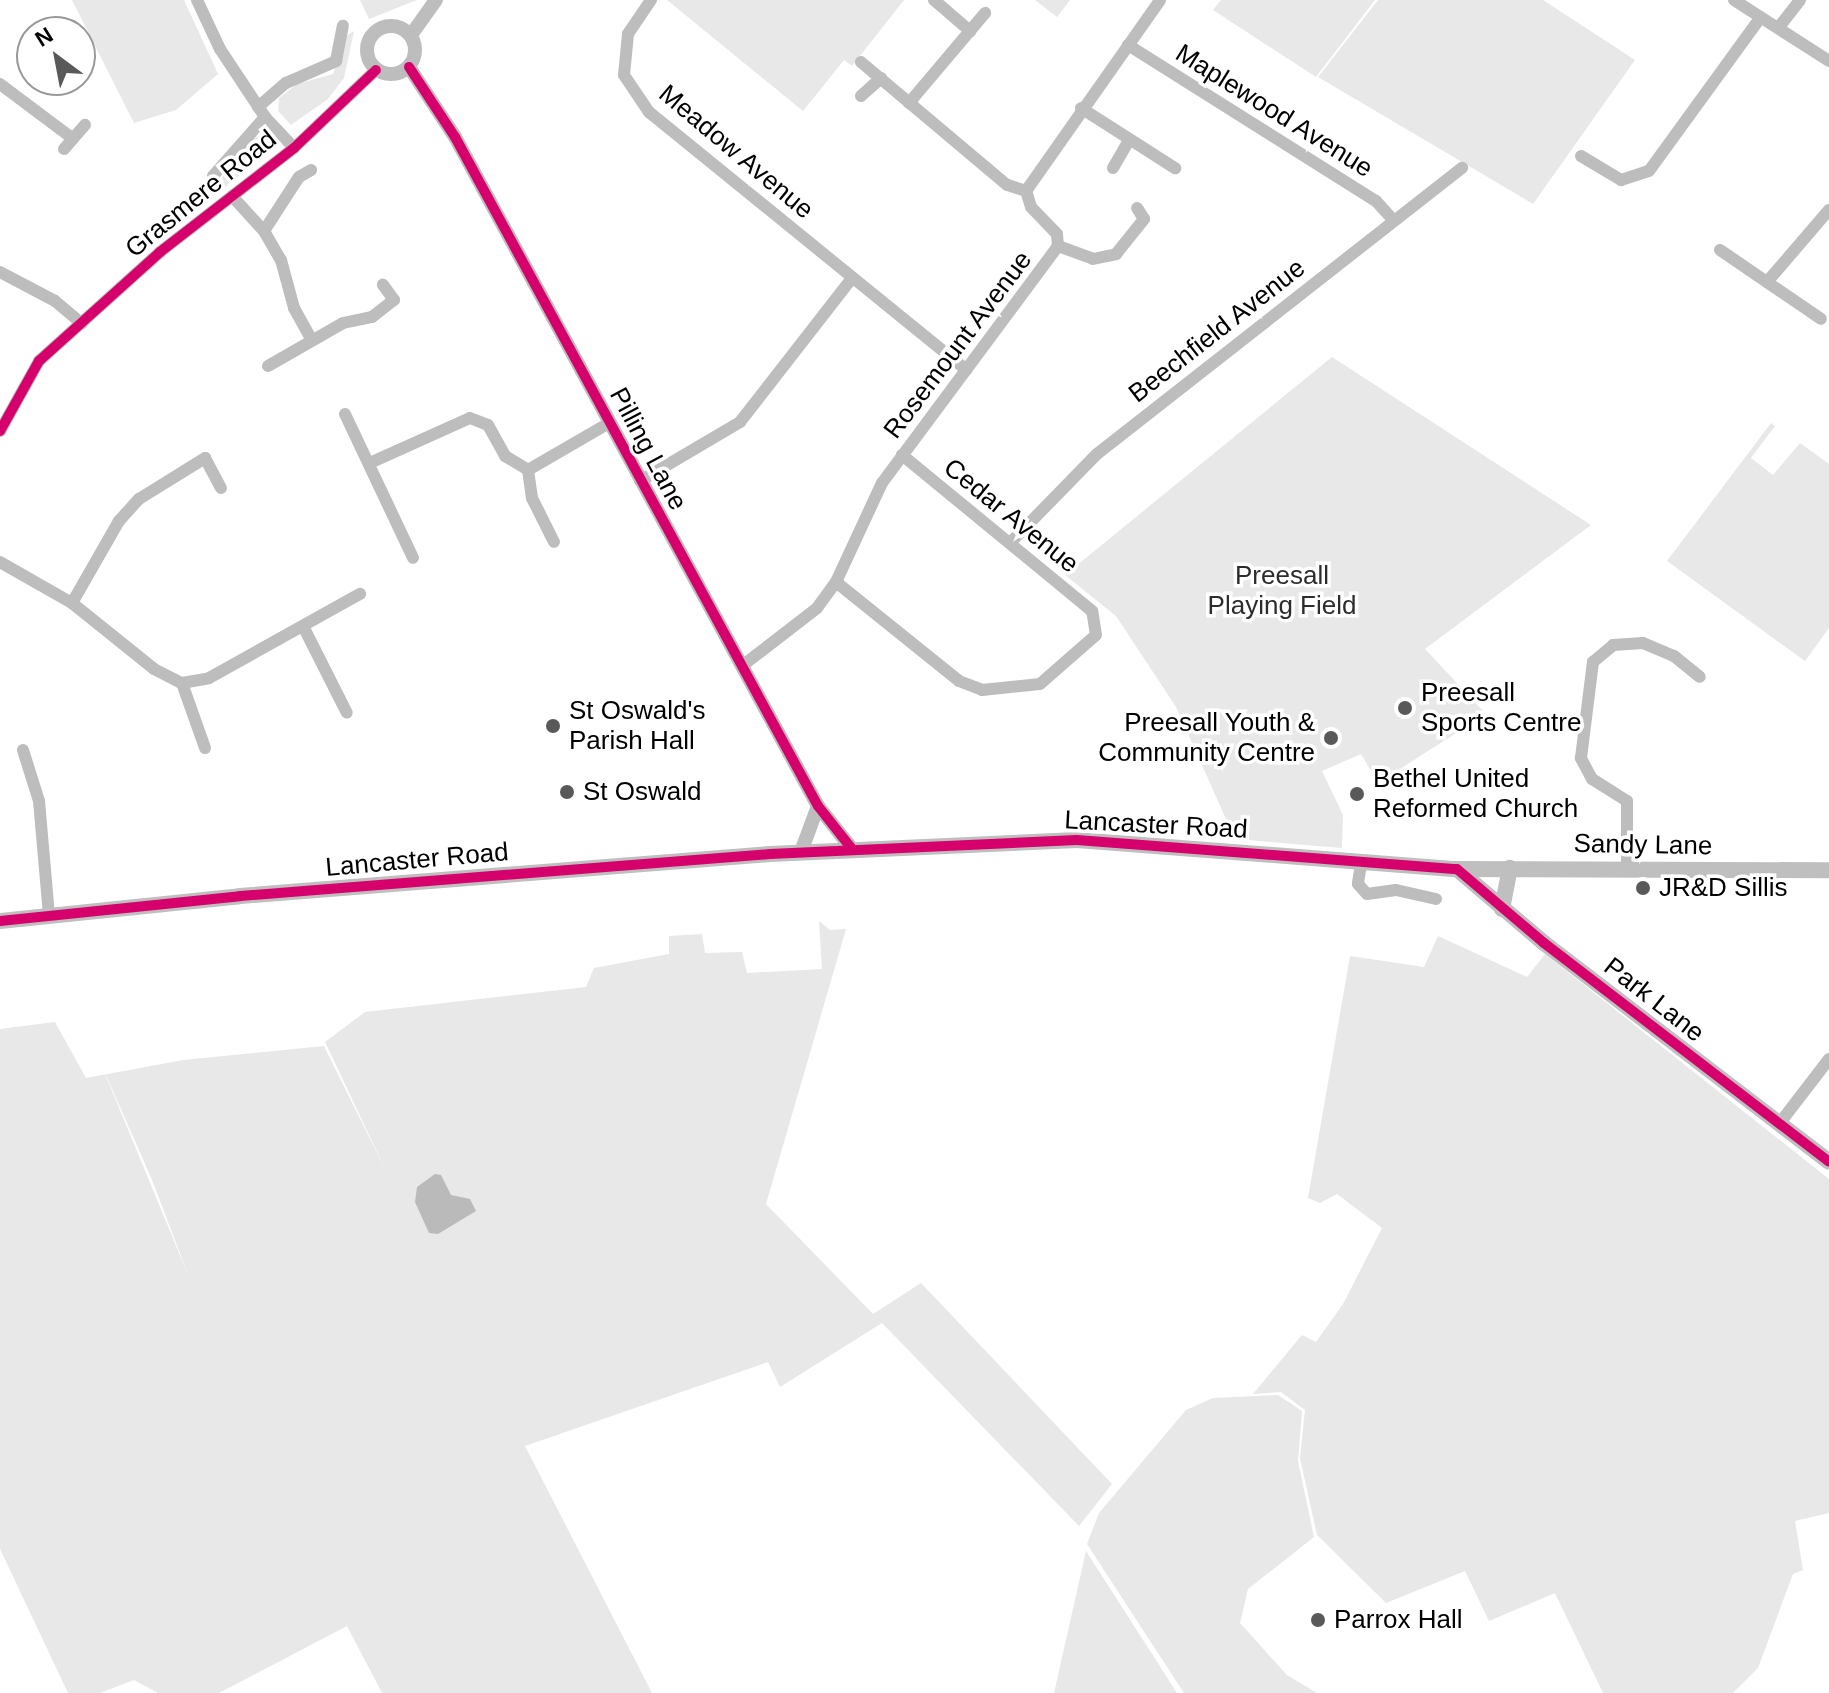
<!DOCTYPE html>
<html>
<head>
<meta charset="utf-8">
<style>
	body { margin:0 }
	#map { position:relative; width:1829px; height:1693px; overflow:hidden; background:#fff; font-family:Arial,sans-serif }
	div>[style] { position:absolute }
	.green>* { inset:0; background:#e8e8e8 }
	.water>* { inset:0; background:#bababa }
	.minor>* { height:12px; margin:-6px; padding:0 6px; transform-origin:6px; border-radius:6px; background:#bdbdbd }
	.tertiary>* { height:14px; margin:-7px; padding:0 7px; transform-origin:7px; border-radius:7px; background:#bdbdbd }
	.tertiary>.ring { margin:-7px; padding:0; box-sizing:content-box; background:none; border:14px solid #bdbdbd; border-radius:50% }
	.secondary>* { height:16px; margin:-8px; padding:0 8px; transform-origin:8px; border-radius:8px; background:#bfbfbf }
	.cycleway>* { height:10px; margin:-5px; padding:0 5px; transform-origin:5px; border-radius:5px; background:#d6006c }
	.dots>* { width:22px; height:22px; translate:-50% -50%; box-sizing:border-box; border:4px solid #fff; border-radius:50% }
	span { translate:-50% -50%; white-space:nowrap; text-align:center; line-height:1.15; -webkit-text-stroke:7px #fff; paint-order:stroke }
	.street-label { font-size:26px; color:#000 }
	.park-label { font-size:26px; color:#2c2c2c }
	.poi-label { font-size:26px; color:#000 }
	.left { translate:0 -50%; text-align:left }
	.right { translate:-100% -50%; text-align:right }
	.north { position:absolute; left:16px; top:16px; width:80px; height:80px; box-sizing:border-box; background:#fff; border:2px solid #999; border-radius:50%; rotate:328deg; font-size:22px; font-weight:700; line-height:32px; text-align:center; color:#000 }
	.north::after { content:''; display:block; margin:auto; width:28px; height:36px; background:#595959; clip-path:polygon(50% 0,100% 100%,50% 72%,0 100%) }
</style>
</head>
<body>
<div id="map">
	<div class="green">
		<i style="clip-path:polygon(72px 0,184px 0,218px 74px,176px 110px,134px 123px)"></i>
		<i style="clip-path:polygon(360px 0,417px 0,369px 19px)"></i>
		<i style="clip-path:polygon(667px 0,904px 0,852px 66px,844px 60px,803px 111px)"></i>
		<i style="clip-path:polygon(1035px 0,1070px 0,1057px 17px)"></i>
		<i style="clip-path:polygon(1221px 0,1375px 0,1316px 77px,1213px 10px)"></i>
		<i style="clip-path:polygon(1378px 0,1543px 0,1635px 60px,1533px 204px,1318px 77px)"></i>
		<i style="clip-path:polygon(354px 31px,344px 78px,328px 99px,291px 125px,278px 111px,279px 98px,297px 84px,333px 74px,346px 36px)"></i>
		<i style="clip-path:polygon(258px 136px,268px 145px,263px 156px,205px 203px,198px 192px,214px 190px,245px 143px)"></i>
		<i style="clip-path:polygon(1332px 357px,1591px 525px,1425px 649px,1486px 714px,1378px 783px,1361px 754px,1322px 771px,1343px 815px,1342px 848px,1235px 839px,1176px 707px,1116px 616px,1065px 575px)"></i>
		<i style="clip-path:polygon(1771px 423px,1775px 426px,1751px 458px,1773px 475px,1800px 443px,1829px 464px,1829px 628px,1805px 661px,1667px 561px)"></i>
		<i style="clip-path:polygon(evenodd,819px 921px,830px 930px,846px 929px,766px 1204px,873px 1314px,921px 1283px,1112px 1484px,1079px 1526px,882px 1323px,780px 1387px,768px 1362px,525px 1446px,652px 1693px,382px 1693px,347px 1626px,219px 1693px,158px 1693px,134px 1680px,100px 1693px,68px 1693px,0 1549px,0 1029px,55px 1022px,86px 1078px,183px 1060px,324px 1046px,387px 1173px,325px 1042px,365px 1012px,586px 987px,594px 968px,669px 954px,669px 936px,702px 934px,705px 953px,742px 952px,747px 973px,822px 969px,819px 921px,106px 1075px,152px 1180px,189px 1277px,106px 1076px,106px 1075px)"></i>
		<i style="clip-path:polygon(1438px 936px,1527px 977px,1545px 954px,1829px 1179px,1829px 1513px,1795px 1521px,1803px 1570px,1793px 1574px,1758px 1668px,1733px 1693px,1603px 1693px,1555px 1593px,1489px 1621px,1465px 1571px,1386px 1603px,1317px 1535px,1300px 1458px,1305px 1410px,1281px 1392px,1253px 1394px,1302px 1335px,1316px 1342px,1343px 1304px,1382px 1228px,1337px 1194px,1320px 1203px,1308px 1198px,1350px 956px,1424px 967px)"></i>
		<i style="clip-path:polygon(1278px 1395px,1302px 1411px,1298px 1461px,1314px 1537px,1248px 1589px,1240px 1623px,1287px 1675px,1317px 1693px,1184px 1693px,1087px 1544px,1099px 1513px,1186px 1410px,1213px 1398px)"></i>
		<i style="clip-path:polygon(1086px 1551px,1177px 1693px,1054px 1693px)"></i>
	</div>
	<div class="water">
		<i style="clip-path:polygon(435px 1174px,441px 1175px,451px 1195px,470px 1199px,476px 1211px,438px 1234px,429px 1233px,415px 1202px,417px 1187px)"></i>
	</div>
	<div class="minor">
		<i style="left:197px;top:0;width:54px;rotate:64.9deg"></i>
		<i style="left:220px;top:49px;width:82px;rotate:56.5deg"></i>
		<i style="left:265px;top:117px;width:42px;rotate:46.9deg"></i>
		<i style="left:651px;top:0;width:41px;rotate:124.1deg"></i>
		<i style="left:628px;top:34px;width:41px;rotate:95.6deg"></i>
		<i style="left:624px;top:75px;width:45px;rotate:56deg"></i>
		<i style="left:649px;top:112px;width:409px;rotate:39.1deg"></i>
		<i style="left:934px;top:0;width:48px;rotate:40.7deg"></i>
		<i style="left:1734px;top:0;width:113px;rotate:32.7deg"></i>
		<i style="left:1779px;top:27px;width:34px;rotate:-52deg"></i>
		<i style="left:1128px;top:45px;width:293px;rotate:32.2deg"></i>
		<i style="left:1376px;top:201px;width:25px;rotate:48deg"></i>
		<i style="left:0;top:84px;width:90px;rotate:36.9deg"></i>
		<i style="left:861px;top:96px;width:27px;rotate:-42deg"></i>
		<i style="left:909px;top:103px;width:118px;rotate:-49.8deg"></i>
		<i style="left:258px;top:107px;width:37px;rotate:-41deg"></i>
		<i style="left:286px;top:83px;width:55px;rotate:-23.7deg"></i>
		<i style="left:336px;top:61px;width:36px;rotate:-79deg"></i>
		<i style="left:1081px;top:108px;width:112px;rotate:32.6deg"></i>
		<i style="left:64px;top:149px;width:32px;rotate:-49deg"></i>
		<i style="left:1581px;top:156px;width:47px;rotate:31deg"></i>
		<i style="left:1621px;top:180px;width:29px;rotate:-18deg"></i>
		<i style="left:1649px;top:171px;width:190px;rotate:-54deg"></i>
		<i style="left:1113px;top:168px;width:32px;rotate:-60deg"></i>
		<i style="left:213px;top:176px;width:79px;rotate:-48.6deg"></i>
		<i style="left:1026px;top:191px;width:233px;rotate:-54.9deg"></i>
		<i style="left:232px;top:196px;width:47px;rotate:47.6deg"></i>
		<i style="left:264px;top:231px;width:34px;rotate:60deg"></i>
		<i style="left:281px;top:260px;width:50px;rotate:74.8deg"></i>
		<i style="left:294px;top:308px;width:35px;rotate:61deg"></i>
		<i style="left:264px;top:231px;width:64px;rotate:-57.1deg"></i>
		<i style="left:299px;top:177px;width:14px;rotate:-30deg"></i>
		<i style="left:1058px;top:246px;width:37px;rotate:20deg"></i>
		<i style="left:1093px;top:259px;width:24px;rotate:-12deg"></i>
		<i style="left:1116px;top:254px;width:45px;rotate:-51.3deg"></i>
		<i style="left:1144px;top:219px;width:13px;rotate:-122deg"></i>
		<i style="left:1720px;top:250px;width:122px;rotate:34.3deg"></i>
		<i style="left:0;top:272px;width:62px;rotate:27.8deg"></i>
		<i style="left:55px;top:301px;width:35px;rotate:40deg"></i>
		<i style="left:1767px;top:282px;width:95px;rotate:-49.3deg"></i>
		<i style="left:268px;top:366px;width:86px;rotate:-29.8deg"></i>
		<i style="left:343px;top:323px;width:30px;rotate:-12deg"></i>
		<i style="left:372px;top:317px;width:28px;rotate:-38deg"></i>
		<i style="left:394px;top:300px;width:19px;rotate:-126deg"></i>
		<i style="left:345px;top:414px;width:159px;rotate:64.7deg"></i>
		<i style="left:0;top:431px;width:80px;rotate:-60.9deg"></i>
		<i style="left:39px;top:361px;width:163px;rotate:-42deg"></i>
		<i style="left:160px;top:252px;width:170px;rotate:-37.8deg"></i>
		<i style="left:294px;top:148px;width:113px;rotate:-43.6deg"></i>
		<i style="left:372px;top:462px;width:107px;rotate:-24.2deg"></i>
		<i style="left:470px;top:418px;width:19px;rotate:21deg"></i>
		<i style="left:488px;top:425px;width:35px;rotate:61deg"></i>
		<i style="left:505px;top:456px;width:27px;rotate:31deg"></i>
		<i style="left:528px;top:470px;width:94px;rotate:-30.1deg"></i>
		<i style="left:528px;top:470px;width:28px;rotate:82deg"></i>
		<i style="left:532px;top:498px;width:49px;rotate:63.4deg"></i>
		<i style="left:640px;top:481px;width:116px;rotate:-30.5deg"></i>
		<i style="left:740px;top:422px;width:182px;rotate:-52.1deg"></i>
		<i style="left:1011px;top:542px;width:123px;rotate:-45.7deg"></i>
		<i style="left:1097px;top:454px;width:464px;rotate:-38.1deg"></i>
		<i style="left:0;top:562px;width:83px;rotate:29.7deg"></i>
		<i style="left:72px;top:603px;width:105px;rotate:38.8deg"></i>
		<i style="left:154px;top:669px;width:31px;rotate:27deg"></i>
		<i style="left:182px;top:683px;width:69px;rotate:70.5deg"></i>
		<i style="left:836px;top:582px;width:158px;rotate:38.8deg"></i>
		<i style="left:959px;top:681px;width:25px;rotate:21deg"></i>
		<i style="left:982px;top:690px;width:58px;rotate:-5.9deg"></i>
		<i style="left:1040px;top:684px;width:74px;rotate:-41.2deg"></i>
		<i style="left:1096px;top:635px;width:24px;rotate:-99deg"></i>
		<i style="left:1092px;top:611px;width:246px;rotate:-140.6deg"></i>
		<i style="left:72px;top:603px;width:95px;rotate:-60.2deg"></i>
		<i style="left:119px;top:521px;width:30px;rotate:-48deg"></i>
		<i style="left:139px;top:499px;width:78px;rotate:-31.8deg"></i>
		<i style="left:205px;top:458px;width:34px;rotate:62deg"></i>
		<i style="left:303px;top:626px;width:97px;rotate:63.2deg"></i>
		<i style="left:742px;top:666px;width:95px;rotate:-37.7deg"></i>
		<i style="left:817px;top:608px;width:32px;rotate:-54deg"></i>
		<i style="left:836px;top:582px;width:109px;rotate:-65.1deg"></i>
		<i style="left:882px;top:483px;width:295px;rotate:-53.4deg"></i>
		<i style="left:1058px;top:246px;width:12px;rotate:-95deg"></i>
		<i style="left:1057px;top:234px;width:37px;rotate:-134deg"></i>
		<i style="left:1031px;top:207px;width:17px;rotate:-107deg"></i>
		<i style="left:1026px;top:191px;width:20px;rotate:-162deg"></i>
		<i style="left:1007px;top:185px;width:191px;rotate:-139.9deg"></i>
		<i style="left:182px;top:683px;width:27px;rotate:-10deg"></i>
		<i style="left:209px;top:678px;width:173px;rotate:-29.1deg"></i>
		<i style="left:23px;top:750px;width:53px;rotate:72.6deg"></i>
		<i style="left:39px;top:801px;width:114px;rotate:85deg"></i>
		<i style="left:1361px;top:864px;width:20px;rotate:99deg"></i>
		<i style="left:1358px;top:884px;width:13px;rotate:48deg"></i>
		<i style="left:1367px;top:894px;width:29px;rotate:-8deg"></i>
		<i style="left:1396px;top:890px;width:41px;rotate:12.7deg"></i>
		<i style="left:1627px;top:868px;width:67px;rotate:-90deg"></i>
		<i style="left:1627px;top:801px;width:41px;rotate:-147.8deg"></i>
		<i style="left:1592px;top:779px;width:24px;rotate:-118deg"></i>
		<i style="left:1581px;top:758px;width:97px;rotate:-82.9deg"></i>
		<i style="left:1593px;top:662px;width:26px;rotate:-40deg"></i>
		<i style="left:1613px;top:645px;width:30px;rotate:-4deg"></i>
		<i style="left:1643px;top:643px;width:34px;rotate:23deg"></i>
		<i style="left:1674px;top:656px;width:33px;rotate:39deg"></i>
		<i style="left:1779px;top:1124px;width:82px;rotate:-52.4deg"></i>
	</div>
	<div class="tertiary">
		<i class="ring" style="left:367px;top:26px;width:34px;height:34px"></i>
		<i style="left:411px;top:35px;width:43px;rotate:-54.5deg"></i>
		<i style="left:409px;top:67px;width:84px;rotate:56.7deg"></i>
		<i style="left:455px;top:137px;width:761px;rotate:61.52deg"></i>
		<i style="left:818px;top:806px;width:55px;rotate:51.7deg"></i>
		<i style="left:801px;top:852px;width:49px;rotate:-69.7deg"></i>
	</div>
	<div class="secondary">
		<i style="left:1457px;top:869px;width:114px;rotate:40.4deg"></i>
		<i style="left:1544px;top:943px;width:359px;rotate:37.5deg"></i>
		<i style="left:1502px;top:909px;width:42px;rotate:-79deg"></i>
		<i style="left:0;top:921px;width:241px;rotate:-5.9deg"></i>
		<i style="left:240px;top:896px;width:532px;rotate:-4.53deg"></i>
		<i style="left:770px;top:854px;width:307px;rotate:-2.6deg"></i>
		<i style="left:1077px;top:840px;width:380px;rotate:4.4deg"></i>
		<i style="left:1456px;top:869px;width:373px;rotate:0.2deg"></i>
	</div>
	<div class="cycleway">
		<i style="left:409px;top:67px;width:84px;rotate:56.7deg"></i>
		<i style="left:455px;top:137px;width:761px;rotate:61.52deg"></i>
		<i style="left:818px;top:806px;width:55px;rotate:51.7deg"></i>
		<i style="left:0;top:431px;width:80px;rotate:-60.9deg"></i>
		<i style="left:39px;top:361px;width:163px;rotate:-42deg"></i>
		<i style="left:160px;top:252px;width:170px;rotate:-37.8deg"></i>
		<i style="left:294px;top:148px;width:113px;rotate:-43.6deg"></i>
		<i style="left:0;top:921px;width:241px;rotate:-5.9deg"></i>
		<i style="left:240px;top:896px;width:532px;rotate:-4.53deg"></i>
		<i style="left:770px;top:854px;width:307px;rotate:-2.6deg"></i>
		<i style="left:1077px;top:840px;width:381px;rotate:4.4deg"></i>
		<i style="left:1457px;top:869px;width:114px;rotate:40.4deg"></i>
		<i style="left:1544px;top:943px;width:359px;rotate:37.5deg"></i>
	</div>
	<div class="dots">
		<i style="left:1405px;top:708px;background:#595959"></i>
		<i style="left:553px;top:726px;background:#595959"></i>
		<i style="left:1331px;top:738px;background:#595959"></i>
		<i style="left:567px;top:792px;background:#595959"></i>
		<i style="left:1357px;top:794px;background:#595959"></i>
		<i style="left:1643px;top:888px;background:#595959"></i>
		<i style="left:1318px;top:1620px;background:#595959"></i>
	</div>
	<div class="street-label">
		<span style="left:1274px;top:111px;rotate:32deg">Maplewood Avenue</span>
		<span style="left:736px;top:152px;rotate:40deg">Meadow Avenue</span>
		<span style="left:201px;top:194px;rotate:-39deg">Grasmere Road</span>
		<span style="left:1217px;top:331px;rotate:-38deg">Beechfield Avenue</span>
		<span style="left:958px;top:345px;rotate:-53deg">Rosemount Avenue</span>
		<span style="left:648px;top:449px;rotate:62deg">Pilling Lane</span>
		<span style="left:1011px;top:516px;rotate:39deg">Cedar Avenue</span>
		<span style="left:1156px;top:825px;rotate:3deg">Lancaster Road</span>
		<span style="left:1643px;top:845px;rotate:1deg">Sandy Lane</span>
		<span style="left:417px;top:860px;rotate:-5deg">Lancaster Road</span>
		<span style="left:1654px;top:1000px;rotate:38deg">Park Lane</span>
	</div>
	<div class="park-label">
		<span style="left:1282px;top:591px">Preesall<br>Playing Field</span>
	</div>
	<div class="poi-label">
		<span class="left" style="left:1421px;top:708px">Preesall<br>Sports Centre</span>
		<span class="left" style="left:569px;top:726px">St Oswald's<br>Parish Hall</span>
		<span class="right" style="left:1315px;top:738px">Preesall Youth &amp;<br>Community Centre</span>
		<span class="left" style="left:1373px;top:794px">Bethel United<br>Reformed Church</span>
		<span class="left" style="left:583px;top:792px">St Oswald</span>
		<span class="left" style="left:1659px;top:888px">JR&amp;D Sillis</span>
		<span class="left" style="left:1334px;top:1620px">Parrox Hall</span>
	</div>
	<div class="north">N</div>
</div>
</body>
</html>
